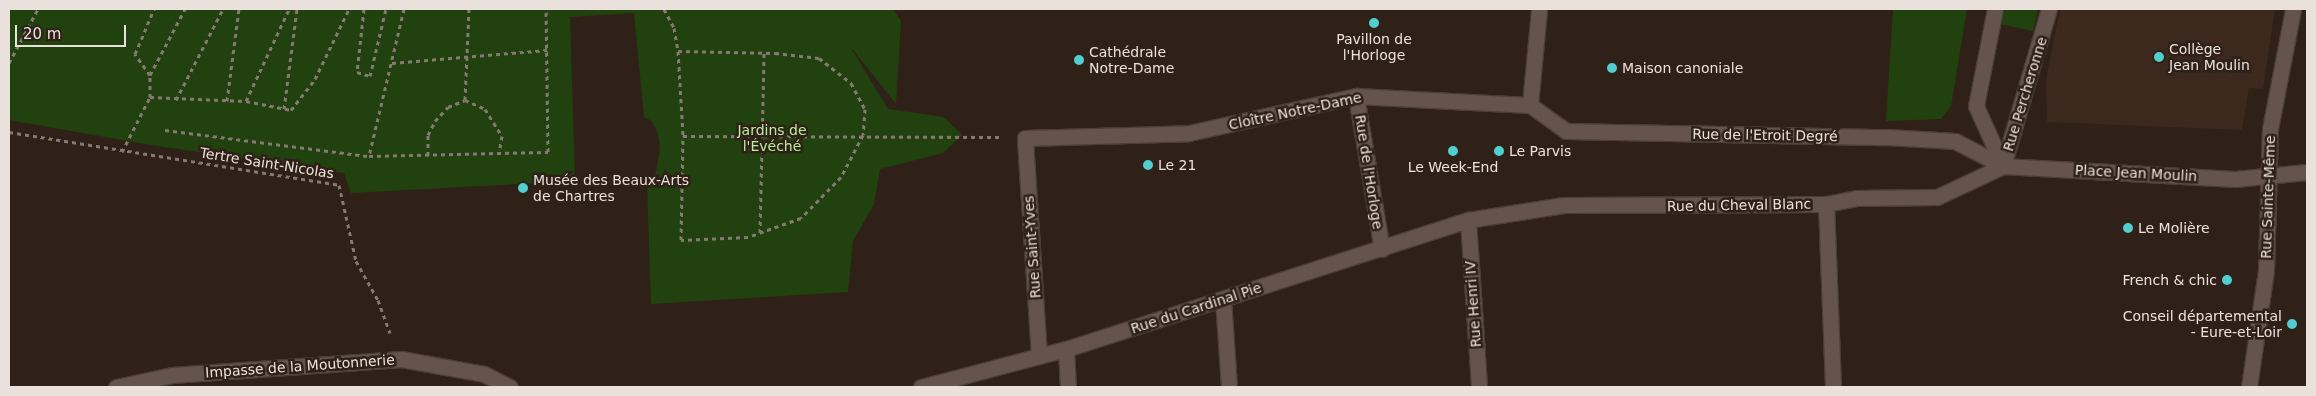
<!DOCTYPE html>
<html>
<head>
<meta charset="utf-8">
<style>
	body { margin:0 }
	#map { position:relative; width:2316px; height:396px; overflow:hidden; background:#2f2118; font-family:"DejaVu Sans",sans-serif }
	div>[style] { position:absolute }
	.built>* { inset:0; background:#3c281c }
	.green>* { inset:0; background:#21420e }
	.path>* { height:3px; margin-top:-1.5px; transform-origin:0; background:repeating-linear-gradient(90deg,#857972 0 4px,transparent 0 8px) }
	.roads { filter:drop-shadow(1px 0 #493e38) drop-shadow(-1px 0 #493e38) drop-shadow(0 1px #493e38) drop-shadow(0 -1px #493e38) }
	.minor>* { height:15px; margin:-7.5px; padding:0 7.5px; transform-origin:7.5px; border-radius:7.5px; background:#64544b }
	.dots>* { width:14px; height:14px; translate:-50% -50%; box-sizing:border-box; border:2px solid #2f2118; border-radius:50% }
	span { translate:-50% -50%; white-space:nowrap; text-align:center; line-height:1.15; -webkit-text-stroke:5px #2f2118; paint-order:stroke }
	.poi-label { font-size:14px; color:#ebe1dc }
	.left { translate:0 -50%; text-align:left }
	.right { translate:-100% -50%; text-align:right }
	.street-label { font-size:14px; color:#ebe1dc }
	.park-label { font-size:14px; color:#b6ee9c }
	.frame { position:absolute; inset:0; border:10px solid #ebe1dc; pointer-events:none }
	.scale { position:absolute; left:15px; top:25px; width:111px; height:22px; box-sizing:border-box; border:2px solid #ebe1dc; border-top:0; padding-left:6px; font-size:15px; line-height:18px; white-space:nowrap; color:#ebe1dc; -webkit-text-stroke:4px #2f2118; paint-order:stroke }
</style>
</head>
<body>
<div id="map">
	<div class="built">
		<i style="clip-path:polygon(2060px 9px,2275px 9px,2263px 89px,2249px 88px,2242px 130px,2047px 122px,2046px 80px)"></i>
	</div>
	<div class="green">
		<i style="clip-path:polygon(9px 9px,893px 9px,901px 21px,896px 104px,850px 46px,888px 109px,944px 117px,962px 135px,943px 153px,880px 169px,874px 204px,853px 241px,848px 292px,651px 304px,647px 182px,656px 173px,660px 147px,658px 134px,652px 121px,644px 117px,634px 13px,570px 17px,575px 181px,351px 193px,344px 173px,151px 145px,9px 120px)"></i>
		<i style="clip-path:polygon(1893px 9px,1967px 9px,1951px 106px,1941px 119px,1886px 121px)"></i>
		<i style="clip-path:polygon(2003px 9px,2038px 9px,2033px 31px,2000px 24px)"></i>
	</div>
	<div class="path">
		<i style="left:364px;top:9px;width:63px;rotate:96.3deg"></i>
		<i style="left:357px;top:72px;width:14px;rotate:17deg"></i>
		<i style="left:370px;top:76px;width:69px;rotate:-76.6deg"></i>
		<i style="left:404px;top:9px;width:151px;rotate:103.4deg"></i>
		<i style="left:369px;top:156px;width:179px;rotate:-1.3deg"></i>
		<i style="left:548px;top:152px;width:143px;rotate:-90.8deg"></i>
		<i style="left:664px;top:9px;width:21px;rotate:62deg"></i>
		<i style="left:674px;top:28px;width:23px;rotate:80deg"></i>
		<i style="left:678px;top:51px;width:85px;rotate:86.6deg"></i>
		<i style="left:683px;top:136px;width:316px;rotate:0.2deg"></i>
		<i style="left:678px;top:51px;width:97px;rotate:1.2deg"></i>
		<i style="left:775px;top:53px;width:44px;rotate:6.5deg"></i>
		<i style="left:819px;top:58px;width:41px;rotate:38deg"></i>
		<i style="left:851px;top:83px;width:30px;rotate:62deg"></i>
		<i style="left:865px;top:109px;width:26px;rotate:94deg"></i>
		<i style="left:863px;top:135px;width:47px;rotate:117.6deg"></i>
		<i style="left:841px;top:177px;width:57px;rotate:134.3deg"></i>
		<i style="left:801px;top:218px;width:56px;rotate:160.3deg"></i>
		<i style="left:748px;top:237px;width:67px;rotate:177.4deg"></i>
		<i style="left:681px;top:240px;width:104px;rotate:-88.9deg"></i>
		<i style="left:9px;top:63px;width:61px;rotate:-61.8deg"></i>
		<i style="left:392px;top:63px;width:156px;rotate:-4.8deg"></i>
		<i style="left:150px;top:75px;width:26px;rotate:-126deg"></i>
		<i style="left:135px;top:54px;width:49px;rotate:-67.1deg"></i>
		<i style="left:150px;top:97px;width:96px;rotate:2.4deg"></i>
		<i style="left:246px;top:101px;width:46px;rotate:11.3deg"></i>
		<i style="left:291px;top:110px;width:39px;rotate:-52deg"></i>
		<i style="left:315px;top:79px;width:78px;rotate:-64.1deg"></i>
		<i style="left:176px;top:100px;width:102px;rotate:-62.7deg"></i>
		<i style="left:465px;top:100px;width:91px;rotate:-87.5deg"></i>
		<i style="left:227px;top:101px;width:93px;rotate:-82.6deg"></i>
		<i style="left:246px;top:101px;width:102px;rotate:-64.9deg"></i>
		<i style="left:284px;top:109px;width:101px;rotate:-82.6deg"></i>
		<i style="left:165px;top:130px;width:206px;rotate:7.3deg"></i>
		<i style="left:9px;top:132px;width:334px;rotate:9.1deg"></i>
		<i style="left:339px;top:185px;width:78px;rotate:77.4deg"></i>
		<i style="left:356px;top:261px;width:45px;rotate:60.6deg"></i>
		<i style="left:378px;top:300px;width:35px;rotate:70deg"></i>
		<i style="left:122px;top:152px;width:62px;rotate:-63deg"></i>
		<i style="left:150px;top:97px;width:22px;rotate:-90deg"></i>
		<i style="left:150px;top:75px;width:75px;rotate:-62.1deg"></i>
		<i style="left:428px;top:155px;width:20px;rotate:-90deg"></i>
		<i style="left:428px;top:135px;width:16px;rotate:-63deg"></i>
		<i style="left:435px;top:121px;width:19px;rotate:-47deg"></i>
		<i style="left:448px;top:107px;width:18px;rotate:-22deg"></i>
		<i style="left:465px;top:100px;width:22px;rotate:24deg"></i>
		<i style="left:485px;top:109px;width:32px;rotate:58deg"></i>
		<i style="left:502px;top:136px;width:17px;rotate:100deg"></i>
		<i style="left:760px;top:233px;width:181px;rotate:-88.7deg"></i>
	</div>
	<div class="roads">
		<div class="minor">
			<i style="left:1995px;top:9px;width:99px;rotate:101.1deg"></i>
			<i style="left:1976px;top:106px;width:66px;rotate:65.8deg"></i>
			<i style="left:1356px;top:96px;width:155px;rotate:80.4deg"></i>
			<i style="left:1530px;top:105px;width:44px;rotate:35.8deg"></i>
			<i style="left:1566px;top:131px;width:321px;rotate:1.1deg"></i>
			<i style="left:1887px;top:137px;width:68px;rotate:3.4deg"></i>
			<i style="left:1955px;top:141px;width:54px;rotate:27.5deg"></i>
			<i style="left:2003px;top:166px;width:232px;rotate:3.2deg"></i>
			<i style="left:2235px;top:179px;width:72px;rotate:-5.6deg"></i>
			<i style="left:2003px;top:166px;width:164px;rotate:-73.7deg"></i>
			<i style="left:1826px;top:204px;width:183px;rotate:87.8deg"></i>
			<i style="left:1468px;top:220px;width:167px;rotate:86.2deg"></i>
			<i style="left:1223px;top:299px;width:88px;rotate:86.1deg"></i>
			<i style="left:1066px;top:349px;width:38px;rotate:87deg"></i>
			<i style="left:1039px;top:356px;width:218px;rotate:-93.7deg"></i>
			<i style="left:1025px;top:138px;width:164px;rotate:-1.7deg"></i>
			<i style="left:1189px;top:133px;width:171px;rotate:-12.5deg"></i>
			<i style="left:1356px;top:96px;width:174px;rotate:3deg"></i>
			<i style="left:1530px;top:105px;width:96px;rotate:-84.6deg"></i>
			<i style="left:116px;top:387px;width:57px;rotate:-12.1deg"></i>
			<i style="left:172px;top:375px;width:230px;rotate:-4deg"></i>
			<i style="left:401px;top:359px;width:84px;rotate:10.2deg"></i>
			<i style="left:484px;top:374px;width:29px;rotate:27deg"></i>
			<i style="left:921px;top:387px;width:150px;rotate:-14.7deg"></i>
			<i style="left:1066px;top:349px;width:422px;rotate:-17.8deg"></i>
			<i style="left:1468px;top:220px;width:97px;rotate:-8.9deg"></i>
			<i style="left:1564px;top:205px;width:262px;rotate:-0.2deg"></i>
			<i style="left:1826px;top:204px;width:32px;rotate:-11deg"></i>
			<i style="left:1857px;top:198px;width:80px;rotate:-0.7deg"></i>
			<i style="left:1937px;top:197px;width:73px;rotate:-25.2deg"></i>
			<i style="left:2249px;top:387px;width:118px;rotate:-81.7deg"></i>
			<i style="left:2266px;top:270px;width:141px;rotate:-88.4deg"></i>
			<i style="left:2270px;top:129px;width:122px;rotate:-79.1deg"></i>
		</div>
	</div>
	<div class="dots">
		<i style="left:1374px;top:23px;background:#52cdd0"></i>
		<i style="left:2159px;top:57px;background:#52cdd0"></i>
		<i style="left:1079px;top:60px;background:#52cdd0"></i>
		<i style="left:1612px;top:68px;background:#52cdd0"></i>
		<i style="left:1453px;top:151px;background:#52cdd0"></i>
		<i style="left:1499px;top:151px;background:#52cdd0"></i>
		<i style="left:1148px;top:165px;background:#52cdd0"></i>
		<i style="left:523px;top:188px;background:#52cdd0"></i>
		<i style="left:2128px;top:228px;background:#52cdd0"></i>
		<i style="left:2227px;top:280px;background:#52cdd0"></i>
		<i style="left:2292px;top:324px;background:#52cdd0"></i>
	</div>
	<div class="poi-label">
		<span style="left:1374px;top:47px">Pavillon de<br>l'Horloge</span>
		<span class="left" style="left:2169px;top:57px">Collège<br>Jean Moulin</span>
		<span class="left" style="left:1089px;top:60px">Cathédrale<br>Notre-Dame</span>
		<span class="left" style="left:1622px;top:68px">Maison canoniale</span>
		<span class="left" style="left:1509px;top:151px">Le Parvis</span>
		<span class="left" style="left:1158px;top:165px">Le 21</span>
		<span style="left:1453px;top:167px">Le Week-End</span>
		<span class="left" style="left:533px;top:188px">Musée des Beaux-Arts<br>de Chartres</span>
		<span class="left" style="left:2138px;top:228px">Le Molière</span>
		<span class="right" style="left:2217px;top:280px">French &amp; chic</span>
		<span class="right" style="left:2282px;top:324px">Conseil départemental<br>- Eure-et-Loir</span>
	</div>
	<div class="street-label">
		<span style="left:2025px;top:94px;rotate:-73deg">Rue Percheronne</span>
		<span style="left:1295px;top:111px;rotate:-12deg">Cloître Notre-Dame</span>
		<span style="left:1765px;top:135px;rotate:1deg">Rue de l'Etroit Degré</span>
		<span style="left:267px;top:163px;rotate:9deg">Tertre Saint-Nicolas</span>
		<span style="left:1369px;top:172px;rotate:81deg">Rue de l'Horloge</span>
		<span style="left:2136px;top:173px;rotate:3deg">Place Jean Moulin</span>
		<span style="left:2268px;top:197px;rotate:-88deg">Rue Sainte-Même</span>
		<span style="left:1739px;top:205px;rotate:-1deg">Rue du Cheval Blanc</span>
		<span style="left:1032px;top:247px;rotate:-94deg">Rue Saint-Yves</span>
		<span style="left:1473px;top:304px;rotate:-94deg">Rue Henri IV</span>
		<span style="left:1196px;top:308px;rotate:-18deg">Rue du Cardinal Pie</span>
		<span style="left:300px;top:366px;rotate:-4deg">Impasse de la Moutonnerie</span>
	</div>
	<div class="park-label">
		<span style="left:772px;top:138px">Jardins de<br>l'Évéché</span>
	</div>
	<div class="frame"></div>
	<div class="scale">20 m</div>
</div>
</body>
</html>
